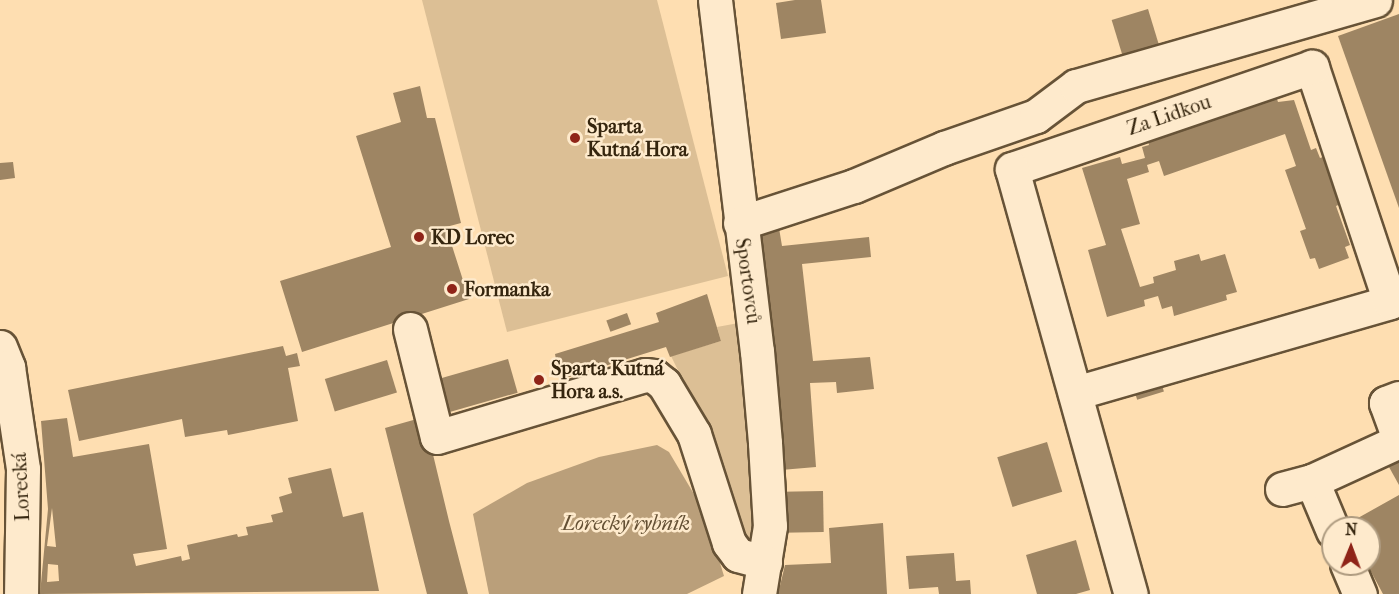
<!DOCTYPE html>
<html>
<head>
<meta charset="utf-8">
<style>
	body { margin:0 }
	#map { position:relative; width:1399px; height:594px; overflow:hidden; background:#fedeb1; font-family:"IM FELL French Canon",serif }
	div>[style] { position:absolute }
	.green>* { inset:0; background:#dcbf95 }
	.water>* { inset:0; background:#ba9f7a }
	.building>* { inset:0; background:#9e8563; transform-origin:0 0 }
	.roads { filter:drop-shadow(2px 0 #675337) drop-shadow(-2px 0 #675337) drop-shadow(0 2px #675337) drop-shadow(0 -2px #675337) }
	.minor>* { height:33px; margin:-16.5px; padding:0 16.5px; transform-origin:16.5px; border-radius:16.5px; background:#feeacc }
	.dots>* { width:16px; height:16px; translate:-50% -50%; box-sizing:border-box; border:3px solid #feeacc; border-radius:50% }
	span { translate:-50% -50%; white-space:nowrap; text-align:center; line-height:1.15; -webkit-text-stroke:5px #feeacc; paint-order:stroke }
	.street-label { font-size:20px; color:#35250e }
	.poi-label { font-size:20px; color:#35250e; font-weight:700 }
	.left { translate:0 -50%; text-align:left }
	.water-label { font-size:21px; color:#645034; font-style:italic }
	.north { position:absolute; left:1321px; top:516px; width:60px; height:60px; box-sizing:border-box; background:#feeacc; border:2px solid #ae9b80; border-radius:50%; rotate:1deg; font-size:16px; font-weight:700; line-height:24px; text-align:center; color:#35250e }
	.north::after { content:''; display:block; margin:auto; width:21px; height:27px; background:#8f2418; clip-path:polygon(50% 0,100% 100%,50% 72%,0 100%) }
</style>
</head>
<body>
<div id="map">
	<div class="green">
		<i style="clip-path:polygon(422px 0,657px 0,728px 276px,507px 332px)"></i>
		<i style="clip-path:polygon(744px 322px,756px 540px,743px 545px,692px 399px,671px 356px,721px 341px,717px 327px)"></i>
	</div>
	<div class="water">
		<i style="clip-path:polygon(657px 445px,669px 452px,704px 511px,724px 576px,687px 594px,489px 594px,473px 514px,527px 483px,599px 457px)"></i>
	</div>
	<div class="building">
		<i style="clip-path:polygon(795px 0,821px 0,826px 33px,781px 39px,776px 3px)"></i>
		<i style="left:1148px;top:9px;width:37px;height:38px;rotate:73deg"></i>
		<i style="clip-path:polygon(1399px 14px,1399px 208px,1338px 36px)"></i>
		<i style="clip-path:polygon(420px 86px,427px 118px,435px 118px,461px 223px,446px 227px,469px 299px,302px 352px,280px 281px,391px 247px,356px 136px,401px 122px,393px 93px)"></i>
		<i style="clip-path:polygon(1275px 93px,1278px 102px,1294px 100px,1311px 150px,1316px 148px,1320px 158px,1326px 156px,1343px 203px,1336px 206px,1350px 245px,1345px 247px,1349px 258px,1319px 269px,1315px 258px,1310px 259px,1300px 231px,1306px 229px,1285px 170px,1296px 166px,1285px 134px,1164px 176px,1159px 161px,1147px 165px,1149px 172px,1127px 179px,1140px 224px,1121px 229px,1140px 287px,1154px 283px,1153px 277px,1176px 270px,1174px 261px,1199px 254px,1201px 261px,1225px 254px,1237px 292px,1226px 295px,1227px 300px,1174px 316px,1172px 306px,1162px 309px,1158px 296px,1144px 300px,1145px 306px,1107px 317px,1088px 250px,1106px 245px,1082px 168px,1120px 157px,1122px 164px,1145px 158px,1142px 147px,1149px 145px,1147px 138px)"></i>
		<i style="clip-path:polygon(13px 162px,15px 178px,0 180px,0 163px)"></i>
		<i style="clip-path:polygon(778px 222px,782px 246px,869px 237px,871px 257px,802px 264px,813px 361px,870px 357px,874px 389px,837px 393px,836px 382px,810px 383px,816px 467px,781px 470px,756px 226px)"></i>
		<i style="clip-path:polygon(707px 294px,721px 341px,670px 357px,666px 347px,563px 379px,558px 371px,555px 354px,659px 322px,656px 313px)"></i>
		<i style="left:627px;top:313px;width:12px;height:22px;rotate:70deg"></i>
		<i style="clip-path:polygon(283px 346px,286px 356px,297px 353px,300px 366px,288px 368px,298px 421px,228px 435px,227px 430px,185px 437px,182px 419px,79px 441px,68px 390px)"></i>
		<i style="left:508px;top:359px;width:35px;height:77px;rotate:74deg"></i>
		<i style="left:387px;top:360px;width:34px;height:65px;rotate:73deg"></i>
		<i style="left:1161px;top:382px;width:10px;height:28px;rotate:73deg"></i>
		<i style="clip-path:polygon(424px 417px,449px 521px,468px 594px,427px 594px,385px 428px)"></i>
		<i style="clip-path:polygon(evenodd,67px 418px,73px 457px,149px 444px,167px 549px,133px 554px,136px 566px,181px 556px,182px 561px,190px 559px,187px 545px,237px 534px,238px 537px,248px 535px,246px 527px,273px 522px,271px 515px,283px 512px,279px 497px,292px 493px,288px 478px,331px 468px,343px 517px,363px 512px,379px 591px,40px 594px,48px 509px,41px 421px,67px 418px,52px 508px,56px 547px,47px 546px,52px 508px,67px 418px,48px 564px,58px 565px,59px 581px,47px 582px,48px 564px)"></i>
		<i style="left:1047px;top:442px;width:52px;height:52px;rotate:73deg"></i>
		<i style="clip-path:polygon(1399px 449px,1399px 485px,1384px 458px)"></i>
		<i style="left:823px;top:491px;width:41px;height:41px;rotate:89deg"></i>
		<i style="clip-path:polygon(1399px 495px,1399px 594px,1383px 594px,1368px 566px,1371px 564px,1369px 528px,1351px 528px,1349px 523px)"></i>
		<i style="clip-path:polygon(883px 523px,887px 594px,778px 594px,785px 565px,831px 563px,829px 528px)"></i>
		<i style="clip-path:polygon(1076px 540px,1090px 590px,1076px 594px,1037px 594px,1026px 555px)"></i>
		<i style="clip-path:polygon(954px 553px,956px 581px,970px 580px,971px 594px,939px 594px,938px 587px,909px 589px,906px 556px)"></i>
	</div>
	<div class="roads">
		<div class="minor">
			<i style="left:715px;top:0;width:354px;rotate:83.2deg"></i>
			<i style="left:757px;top:351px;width:92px;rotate:85deg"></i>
			<i style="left:765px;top:443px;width:83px;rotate:86.6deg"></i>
			<i style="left:770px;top:526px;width:69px;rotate:99.2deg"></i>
			<i style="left:740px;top:223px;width:120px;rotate:-18deg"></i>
			<i style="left:854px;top:186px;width:98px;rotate:-22.9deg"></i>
			<i style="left:944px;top:148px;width:97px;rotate:-19.2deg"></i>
			<i style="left:1036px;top:116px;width:50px;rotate:-36.9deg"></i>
			<i style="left:1076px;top:86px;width:311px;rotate:-16deg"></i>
			<i style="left:410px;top:329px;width:111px;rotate:76deg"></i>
			<i style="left:437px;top:437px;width:217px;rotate:-16.6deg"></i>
			<i style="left:645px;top:375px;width:9px;rotate:6deg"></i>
			<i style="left:654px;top:376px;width:13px;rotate:39deg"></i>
			<i style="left:664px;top:384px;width:58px;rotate:59deg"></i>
			<i style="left:694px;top:434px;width:114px;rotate:72.2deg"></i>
			<i style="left:729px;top:543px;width:15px;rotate:53deg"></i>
			<i style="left:738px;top:555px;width:28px;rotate:15deg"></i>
			<i style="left:0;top:347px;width:22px;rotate:68deg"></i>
			<i style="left:8px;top:367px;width:103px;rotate:81.6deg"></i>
			<i style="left:23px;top:469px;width:125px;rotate:90.9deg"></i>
			<i style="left:1075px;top:393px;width:328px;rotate:-16.1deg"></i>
			<i style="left:1390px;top:302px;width:248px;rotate:-108.4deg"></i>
			<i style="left:1312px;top:67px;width:317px;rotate:161.2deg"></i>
			<i style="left:1012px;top:169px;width:441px;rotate:74.4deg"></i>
			<i style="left:1399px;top:398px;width:14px;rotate:159deg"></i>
			<i style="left:1386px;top:403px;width:38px;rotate:70deg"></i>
			<i style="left:1312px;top:481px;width:54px;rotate:67.2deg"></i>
			<i style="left:1282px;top:489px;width:31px;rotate:-15deg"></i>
			<i style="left:1312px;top:481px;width:96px;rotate:-24.7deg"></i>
			<i style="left:1347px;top:564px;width:33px;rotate:67deg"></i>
		</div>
	</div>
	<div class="dots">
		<i style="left:575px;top:138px;background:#8f2418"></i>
		<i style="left:419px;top:237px;background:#8f2418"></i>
		<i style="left:452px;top:289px;background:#8f2418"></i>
		<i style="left:539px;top:380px;background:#8f2418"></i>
	</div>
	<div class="street-label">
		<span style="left:1169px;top:115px;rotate:-19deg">Za Lidkou</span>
		<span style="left:748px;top:281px;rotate:82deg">Sportovců</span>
		<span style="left:21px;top:487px;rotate:-93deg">Lorecká</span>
	</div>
	<div class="poi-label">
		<span class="left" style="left:587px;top:138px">Sparta<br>Kutná Hora</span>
		<span class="left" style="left:431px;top:237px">KD Lorec</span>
		<span class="left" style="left:464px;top:289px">Formanka</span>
		<span class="left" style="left:551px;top:380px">Sparta Kutná<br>Hora a.s.</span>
	</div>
	<div class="water-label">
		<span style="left:626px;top:523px">Lorecký rybník</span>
	</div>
	<div class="north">N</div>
</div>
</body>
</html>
